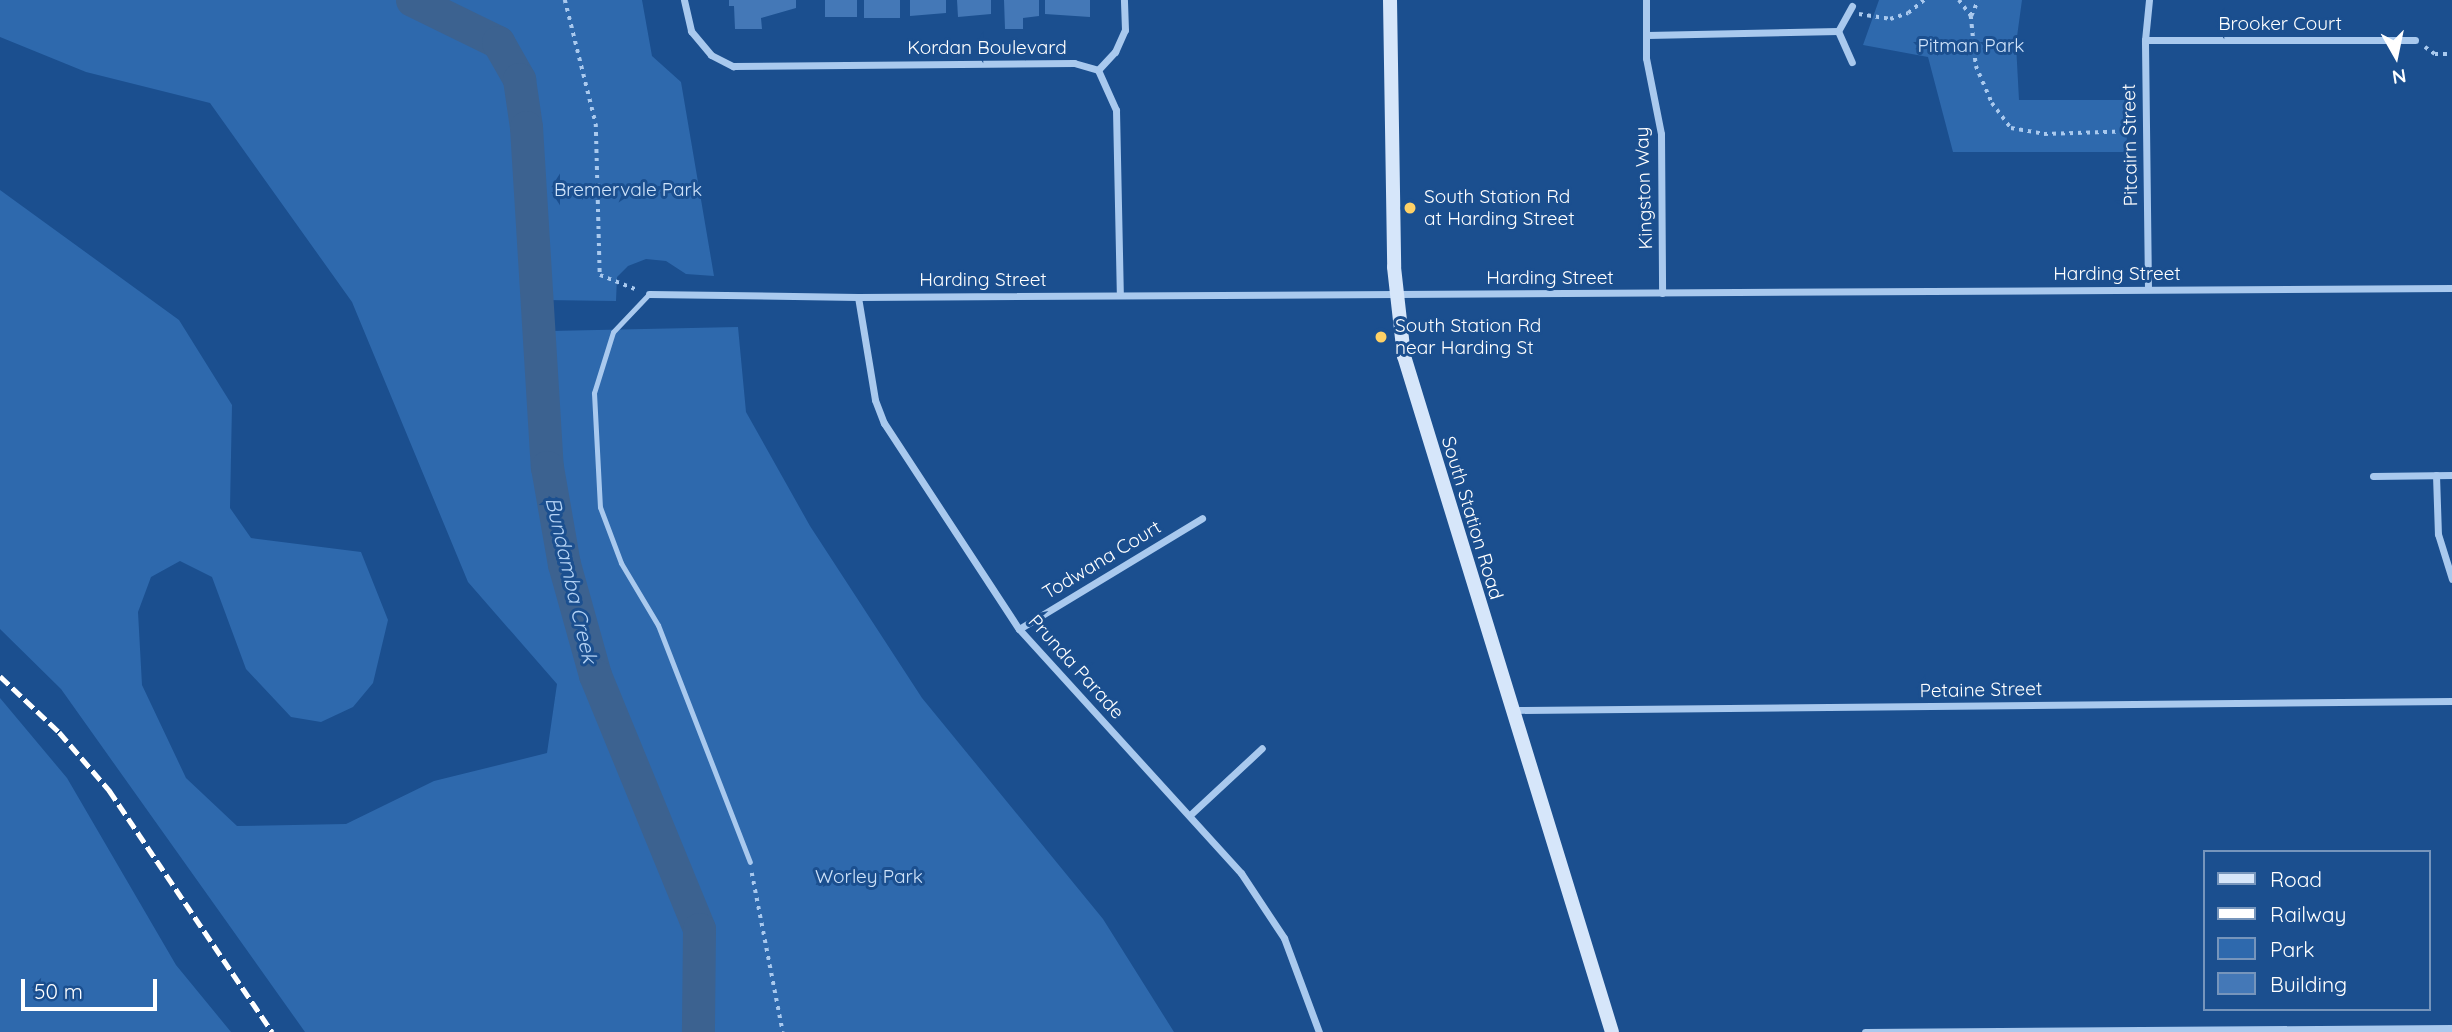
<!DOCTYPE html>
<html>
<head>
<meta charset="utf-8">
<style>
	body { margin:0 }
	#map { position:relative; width:2452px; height:1032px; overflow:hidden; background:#1b4f8f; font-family:Quicksand,sans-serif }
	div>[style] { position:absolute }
	.green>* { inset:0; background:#2e69ad }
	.river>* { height:33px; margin:-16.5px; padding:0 16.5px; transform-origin:16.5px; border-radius:16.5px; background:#3c6290 }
	.building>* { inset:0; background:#4478b7; transform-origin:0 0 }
	.path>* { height:3.5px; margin-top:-1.75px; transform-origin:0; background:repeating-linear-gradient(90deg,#a9c9ee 0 3.5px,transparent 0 8.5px) }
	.service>* { height:5px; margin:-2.5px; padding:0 2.5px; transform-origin:2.5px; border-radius:2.5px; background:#a9c9ee }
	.minor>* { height:7px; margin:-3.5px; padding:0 3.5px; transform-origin:3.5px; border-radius:3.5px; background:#a9c9ee }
	.secondary>* { height:14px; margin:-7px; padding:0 7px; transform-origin:7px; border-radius:7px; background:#d6e6fa }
	.rail>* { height:5px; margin-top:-2.5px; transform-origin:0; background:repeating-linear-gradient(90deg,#fff 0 12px,transparent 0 17px) }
	.dots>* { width:19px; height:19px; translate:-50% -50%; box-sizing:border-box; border:4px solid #1b4f8f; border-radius:50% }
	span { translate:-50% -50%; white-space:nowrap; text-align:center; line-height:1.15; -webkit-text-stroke:6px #1b4f8f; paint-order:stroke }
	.street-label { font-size:19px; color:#fff }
	.park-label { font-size:19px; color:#cfe3fa }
	.poi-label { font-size:19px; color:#fff }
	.left { translate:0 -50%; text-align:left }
	.water-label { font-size:21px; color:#b5d3f5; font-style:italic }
	.legend { position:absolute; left:2203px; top:850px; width:228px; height:161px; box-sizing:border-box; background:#1b4f8f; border:2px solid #7695bc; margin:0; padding:9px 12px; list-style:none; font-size:21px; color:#fff }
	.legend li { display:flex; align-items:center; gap:14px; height:35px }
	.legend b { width:35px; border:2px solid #7695bc }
	.north { position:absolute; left:2361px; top:21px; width:70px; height:70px; -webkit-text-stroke:5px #1b4f8f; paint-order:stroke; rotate:171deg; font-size:19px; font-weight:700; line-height:28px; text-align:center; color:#fff }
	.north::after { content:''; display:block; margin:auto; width:24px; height:32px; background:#fff; clip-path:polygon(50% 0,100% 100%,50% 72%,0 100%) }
	.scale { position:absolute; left:21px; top:979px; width:136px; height:32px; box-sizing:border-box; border:4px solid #fff; border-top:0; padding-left:9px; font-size:21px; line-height:24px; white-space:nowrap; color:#fff; -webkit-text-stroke:5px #1b4f8f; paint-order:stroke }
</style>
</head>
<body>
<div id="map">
	<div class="green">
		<i style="clip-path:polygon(0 0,642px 0,652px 56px,681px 82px,714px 276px,686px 274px,666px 261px,646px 259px,628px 266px,617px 277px,616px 301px,544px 300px,550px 331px,738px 327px,746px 412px,810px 526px,922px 698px,1103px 919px,1174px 1032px,305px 1032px,61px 689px,0 629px,0 190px,179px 320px,232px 405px,230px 508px,251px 538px,361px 552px,388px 620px,373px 683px,353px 707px,321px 722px,291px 717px,246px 669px,212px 577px,180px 561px,151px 577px,138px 612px,142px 685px,186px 778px,237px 826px,346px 824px,434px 781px,547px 753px,557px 684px,468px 582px,352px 302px,210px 103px,86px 72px,0 37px)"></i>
		<i style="clip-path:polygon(1879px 0,2022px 0,2016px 44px,2019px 100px,2126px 100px,2127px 152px,1953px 152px,1928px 57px,1863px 45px)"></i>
		<i style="clip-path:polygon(0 698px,67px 778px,176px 965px,231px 1032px,0 1032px)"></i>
	</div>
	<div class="river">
		<i style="left:412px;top:0;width:96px;rotate:26deg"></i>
		<i style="left:498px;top:42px;width:43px;rotate:60.4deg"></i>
		<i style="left:519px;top:79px;width:49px;rotate:81.7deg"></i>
		<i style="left:526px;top:127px;width:341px;rotate:86.5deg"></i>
		<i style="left:547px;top:467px;width:98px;rotate:80.1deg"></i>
		<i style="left:564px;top:564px;width:115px;rotate:74.4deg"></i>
		<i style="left:595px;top:675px;width:274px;rotate:67.7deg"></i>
		<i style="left:699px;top:929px;width:103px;rotate:90.6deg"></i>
	</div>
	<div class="building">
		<i style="clip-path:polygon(729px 0,796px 0,796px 8px,761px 18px,762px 29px,735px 29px,734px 6px,729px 6px)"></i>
		<i style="left:825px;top:0;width:32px;height:17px"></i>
		<i style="left:864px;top:0;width:36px;height:18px"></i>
		<i style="clip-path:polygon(910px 0,946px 0,946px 13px,910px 16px)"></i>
		<i style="clip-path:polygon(957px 0,991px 0,991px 14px,958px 17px)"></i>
		<i style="clip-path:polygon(1004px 0,1039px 0,1039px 16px,1023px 18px,1023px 29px,1005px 29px)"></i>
		<i style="clip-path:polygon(1045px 0,1090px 0,1090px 17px,1045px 14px)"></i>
	</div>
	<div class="path">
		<i style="left:565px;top:0;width:128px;rotate:76deg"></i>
		<i style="left:596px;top:124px;width:151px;rotate:88.5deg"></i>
		<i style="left:600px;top:275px;width:40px;rotate:22deg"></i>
		<i style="left:1959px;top:0;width:20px;rotate:53deg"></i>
		<i style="left:1971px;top:16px;width:50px;rotate:84.3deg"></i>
		<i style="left:1976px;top:66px;width:40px;rotate:66.6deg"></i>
		<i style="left:1992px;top:103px;width:31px;rotate:53deg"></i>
		<i style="left:2011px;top:128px;width:34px;rotate:10deg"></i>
		<i style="left:2044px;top:134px;width:92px;rotate:-1.9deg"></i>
		<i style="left:1859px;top:14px;width:31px;rotate:9deg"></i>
		<i style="left:1890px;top:19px;width:19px;rotate:-18deg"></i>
		<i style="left:1908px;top:13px;width:21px;rotate:-39deg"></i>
		<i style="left:1971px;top:16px;width:17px;rotate:-66deg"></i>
		<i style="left:2425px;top:47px;width:12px;rotate:35deg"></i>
		<i style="left:2435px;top:54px;width:17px"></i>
		<i style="left:752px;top:873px;width:162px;rotate:79deg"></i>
	</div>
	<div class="service">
		<i style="left:649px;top:294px;width:52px;rotate:133.5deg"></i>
		<i style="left:613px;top:332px;width:64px;rotate:107.3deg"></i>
		<i style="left:594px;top:393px;width:114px;rotate:87deg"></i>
		<i style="left:600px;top:507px;width:60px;rotate:69.4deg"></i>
		<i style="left:621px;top:563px;width:72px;rotate:59.2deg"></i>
		<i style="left:658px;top:625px;width:254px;rotate:68.8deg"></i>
	</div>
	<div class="minor">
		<i style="left:684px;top:0;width:32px;rotate:77deg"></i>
		<i style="left:691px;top:31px;width:31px;rotate:50deg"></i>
		<i style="left:711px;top:55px;width:25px;rotate:27deg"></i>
		<i style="left:733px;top:66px;width:341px;rotate:-0.5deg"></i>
		<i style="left:1074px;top:63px;width:25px;rotate:16deg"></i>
		<i style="left:1098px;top:70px;width:44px;rotate:65.8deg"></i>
		<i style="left:1116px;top:110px;width:185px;rotate:88.8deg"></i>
		<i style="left:1646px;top:0;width:58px;rotate:90deg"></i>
		<i style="left:1646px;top:58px;width:77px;rotate:78.8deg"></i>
		<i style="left:1661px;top:134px;width:159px;rotate:89.6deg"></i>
		<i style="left:1852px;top:6px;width:29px;rotate:119deg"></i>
		<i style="left:1838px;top:31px;width:34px;rotate:66deg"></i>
		<i style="left:1647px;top:35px;width:191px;rotate:-1.2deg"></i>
		<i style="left:2145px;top:40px;width:270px"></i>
		<i style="left:1098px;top:70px;width:25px;rotate:-47deg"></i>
		<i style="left:1115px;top:52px;width:24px;rotate:-66deg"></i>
		<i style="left:1125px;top:30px;width:30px;rotate:-92deg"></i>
		<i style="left:2148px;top:289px;width:249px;rotate:-90.7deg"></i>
		<i style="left:2145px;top:40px;width:40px;rotate:-84.3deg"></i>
		<i style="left:649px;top:294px;width:209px;rotate:0.8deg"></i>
		<i style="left:858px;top:297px;width:1594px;rotate:-0.32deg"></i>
		<i style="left:858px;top:297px;width:104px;rotate:80.6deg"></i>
		<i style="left:875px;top:400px;width:25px;rotate:69deg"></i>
		<i style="left:884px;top:423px;width:246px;rotate:56.8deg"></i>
		<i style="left:1019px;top:629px;width:330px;rotate:47.7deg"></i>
		<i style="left:1241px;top:873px;width:78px;rotate:56.5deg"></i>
		<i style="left:1284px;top:938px;width:100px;rotate:69.6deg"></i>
		<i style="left:2436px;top:475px;width:59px;rotate:88.1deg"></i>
		<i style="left:2438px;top:534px;width:47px;rotate:72.7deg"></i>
		<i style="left:2373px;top:476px;width:79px;rotate:-0.7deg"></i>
		<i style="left:1019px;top:629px;width:214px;rotate:-31.2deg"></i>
		<i style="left:1511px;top:710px;width:941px;rotate:-0.55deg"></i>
		<i style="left:1190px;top:815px;width:98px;rotate:-42.9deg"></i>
		<i style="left:1865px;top:1032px;width:587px;rotate:-0.39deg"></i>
	</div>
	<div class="secondary">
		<i style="left:1390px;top:0;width:267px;rotate:89.1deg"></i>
		<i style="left:1394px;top:267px;width:90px;rotate:83.6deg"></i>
		<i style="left:1404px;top:356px;width:707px;rotate:72.9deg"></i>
	</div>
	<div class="rail">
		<i style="left:0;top:676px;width:81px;rotate:43.5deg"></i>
		<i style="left:59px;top:732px;width:77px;rotate:49.2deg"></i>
		<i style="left:109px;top:790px;width:292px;rotate:56deg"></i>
	</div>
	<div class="dots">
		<i style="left:1410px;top:208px;background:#ffd166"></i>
		<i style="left:1381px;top:337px;background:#ffd166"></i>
	</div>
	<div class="street-label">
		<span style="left:2280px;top:24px">Brooker Court</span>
		<span style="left:987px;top:48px">Kordan Boulevard</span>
		<span style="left:2130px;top:145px;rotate:-91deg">Pitcairn Street</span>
		<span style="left:1644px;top:188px;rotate:-92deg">Kingston Way</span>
		<span style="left:2117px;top:274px">Harding Street</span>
		<span style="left:1550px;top:278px">Harding Street</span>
		<span style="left:983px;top:280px">Harding Street</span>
		<span style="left:1472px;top:518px;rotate:73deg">South Station Road</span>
		<span style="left:1102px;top:560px;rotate:-31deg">Todwana Court</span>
		<span style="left:1076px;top:667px;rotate:48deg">Prunda Parade</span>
		<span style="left:1981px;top:690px;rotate:-1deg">Petaine Street</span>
	</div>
	<div class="park-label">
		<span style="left:1971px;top:46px">Pitman Park</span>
		<span style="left:628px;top:190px">Bremervale Park</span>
		<span style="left:869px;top:877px">Worley Park</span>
	</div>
	<div class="poi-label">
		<span class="left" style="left:1424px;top:208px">South Station Rd<br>at Harding Street</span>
		<span class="left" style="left:1395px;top:337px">South Station Rd<br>near Harding St</span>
	</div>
	<div class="water-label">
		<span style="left:572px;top:580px;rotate:77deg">Bundamba Creek</span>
	</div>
	<ul class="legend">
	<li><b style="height:9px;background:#d6e6fa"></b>Road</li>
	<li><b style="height:9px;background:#fff"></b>Railway</li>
	<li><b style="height:19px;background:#2e69ad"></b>Park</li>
	<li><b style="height:19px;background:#4478b7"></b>Building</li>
	</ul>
	<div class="north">N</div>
	<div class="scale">50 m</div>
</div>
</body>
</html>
